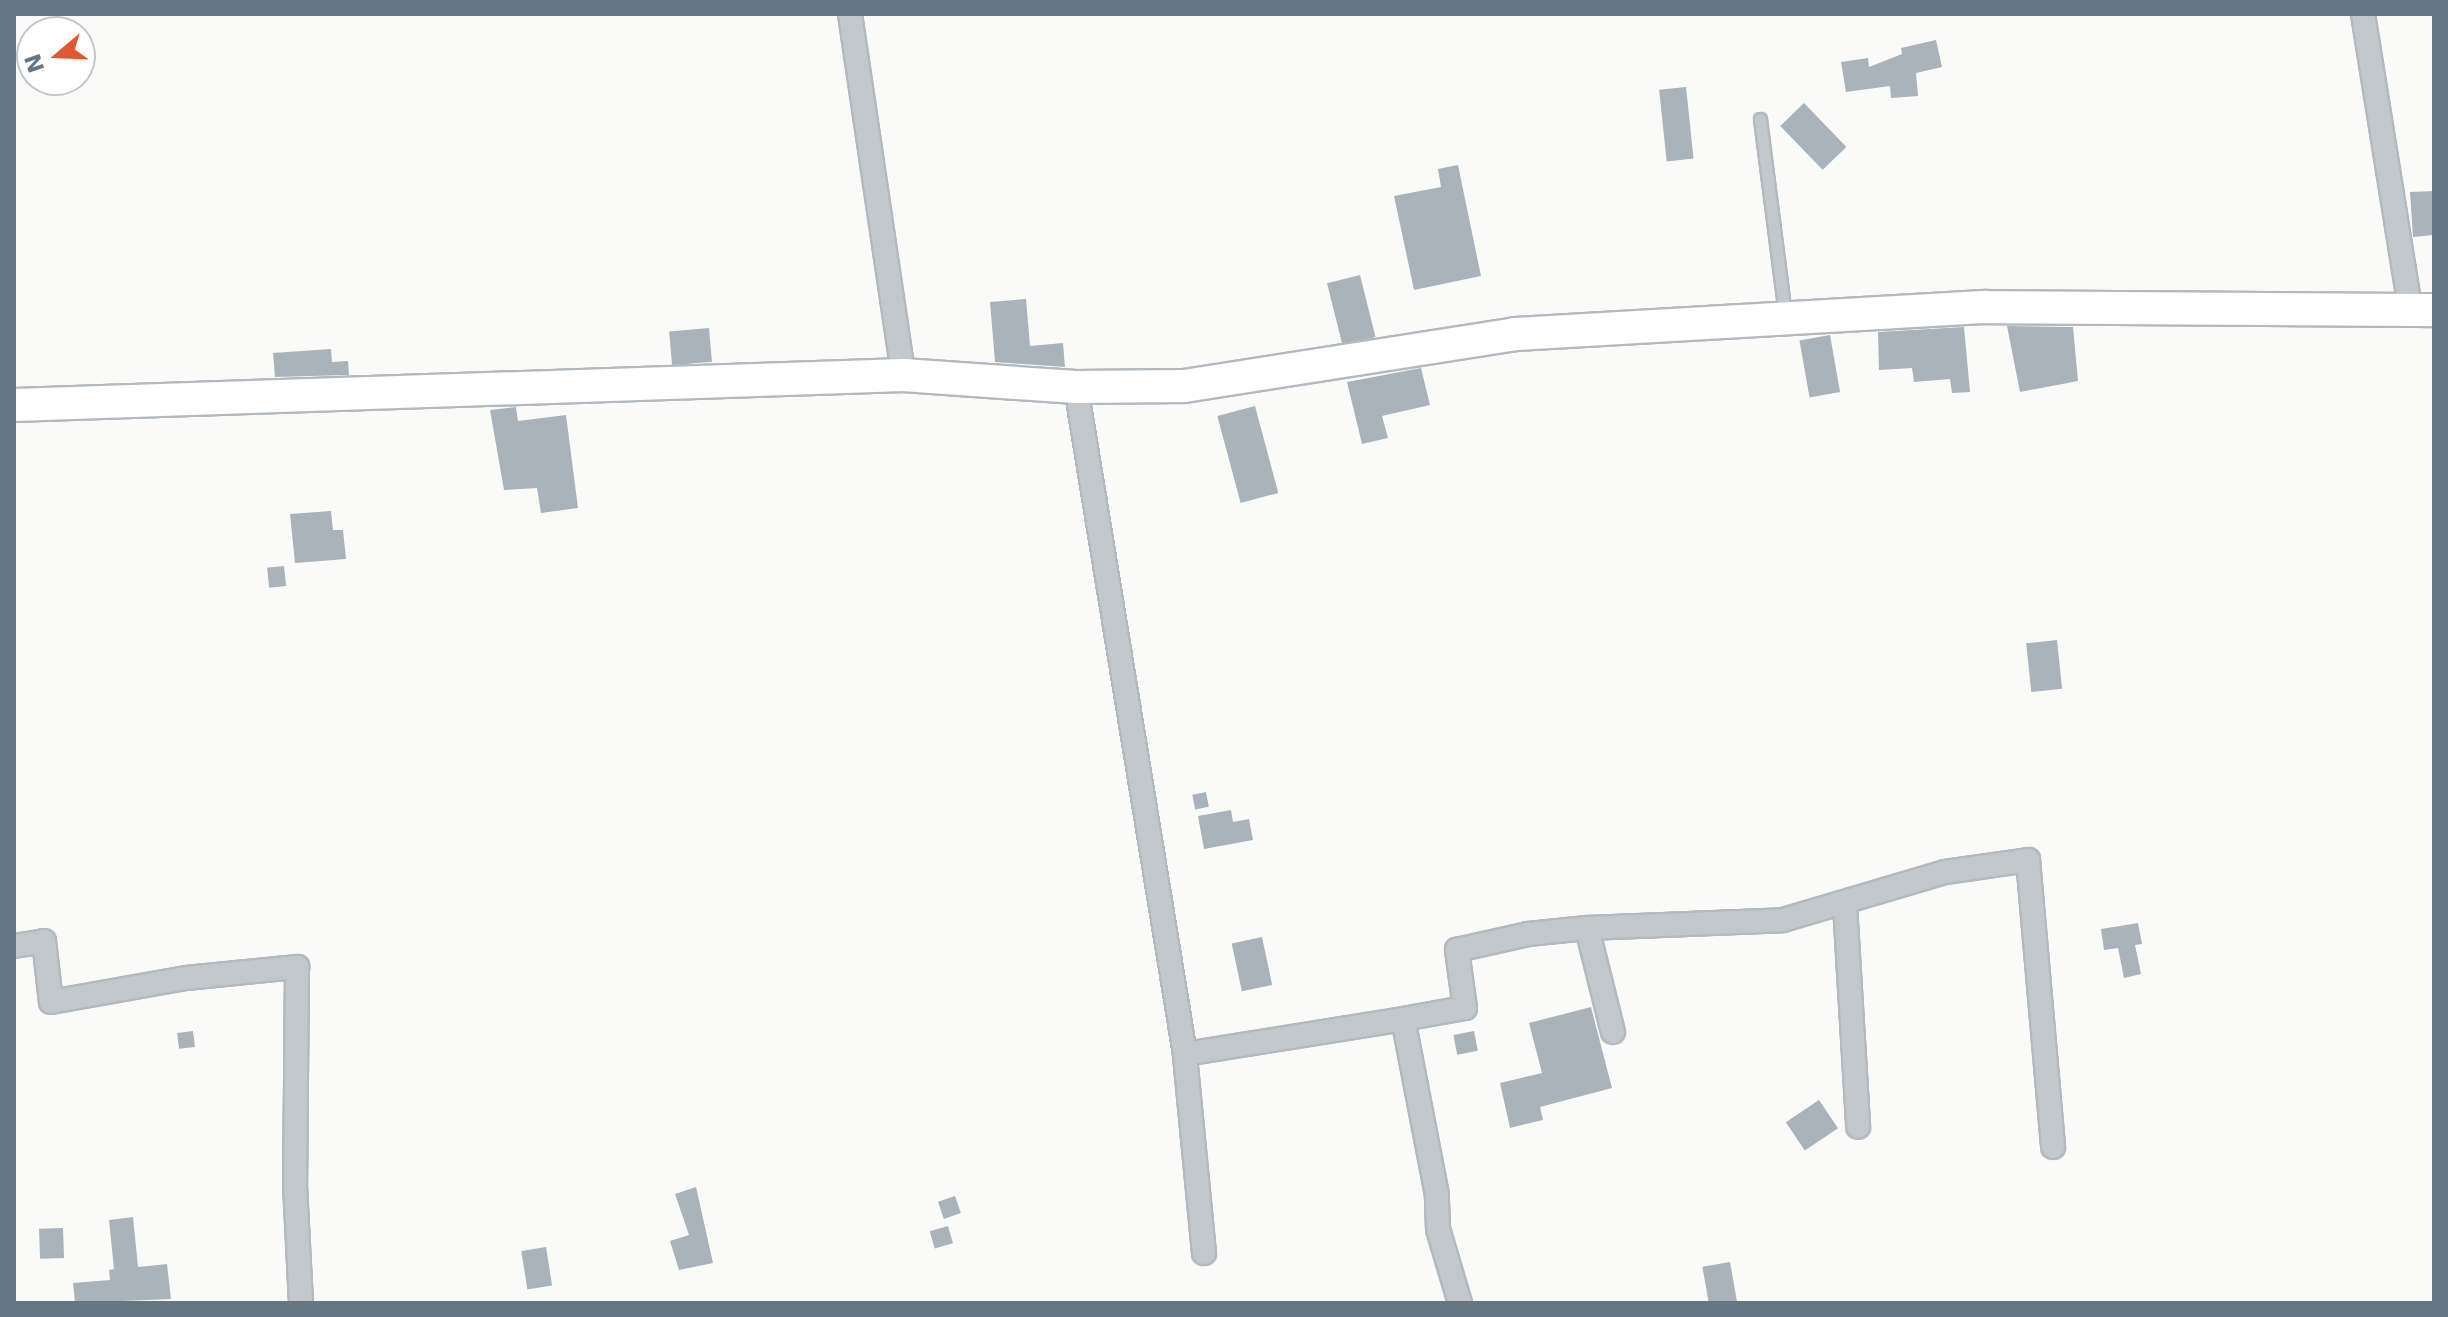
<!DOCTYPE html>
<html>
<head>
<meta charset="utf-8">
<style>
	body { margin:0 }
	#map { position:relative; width:2448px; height:1317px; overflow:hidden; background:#fafaf8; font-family:"DejaVu Sans",sans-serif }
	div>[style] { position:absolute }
	.building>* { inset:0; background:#aab3b9; transform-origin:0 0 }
	.roads { filter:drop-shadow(2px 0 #b3babf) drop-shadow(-2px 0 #b3babf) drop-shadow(0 2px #b3babf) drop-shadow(0 -2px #b3babf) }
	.lane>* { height:11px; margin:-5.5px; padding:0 5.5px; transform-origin:5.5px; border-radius:5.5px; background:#c3c8cc }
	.street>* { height:22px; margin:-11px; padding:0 11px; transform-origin:11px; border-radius:11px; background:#c3c8cc }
	.secondary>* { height:32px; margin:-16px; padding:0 16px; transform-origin:16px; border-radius:16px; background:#fff }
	span { translate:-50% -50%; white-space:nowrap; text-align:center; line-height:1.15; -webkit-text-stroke:8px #fff; paint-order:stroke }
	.frame { position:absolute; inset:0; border:16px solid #657683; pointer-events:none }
	.north { position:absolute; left:16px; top:16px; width:80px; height:80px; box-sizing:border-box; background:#fff; border:2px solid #c1c8cd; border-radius:50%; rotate:251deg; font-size:22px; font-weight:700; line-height:32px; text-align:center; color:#657683 }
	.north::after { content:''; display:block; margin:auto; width:28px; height:36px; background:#e4572e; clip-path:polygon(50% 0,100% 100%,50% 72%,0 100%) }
</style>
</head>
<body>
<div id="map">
	<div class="building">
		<i style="clip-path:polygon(1936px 40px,1942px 67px,1916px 73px,1918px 96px,1891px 98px,1890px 86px,1846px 92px,1841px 62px,1868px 58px,1869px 67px,1902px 54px,1901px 48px)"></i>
		<i style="left:1686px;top:87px;width:72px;height:27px;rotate:84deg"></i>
		<i style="left:1804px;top:103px;width:61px;height:33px;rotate:46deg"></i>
		<i style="clip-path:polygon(1458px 165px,1481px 276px,1414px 290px,1394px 196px,1441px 187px,1438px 169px)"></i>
		<i style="clip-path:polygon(2434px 191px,2434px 235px,2413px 237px,2410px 192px)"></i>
		<i style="left:1360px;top:275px;width:64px;height:34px;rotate:76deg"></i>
		<i style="clip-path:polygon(1026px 299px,1030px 346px,1063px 343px,1065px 367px,995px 362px,990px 302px)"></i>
		<i style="clip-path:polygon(2007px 326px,2073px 327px,2078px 381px,2020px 392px)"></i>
		<i style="clip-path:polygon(1964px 327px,1970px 392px,1952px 393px,1950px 379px,1914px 382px,1912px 368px,1879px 370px,1878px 332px)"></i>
		<i style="left:709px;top:328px;width:34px;height:40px;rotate:85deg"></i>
		<i style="left:1830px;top:335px;width:58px;height:31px;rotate:80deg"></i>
		<i style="clip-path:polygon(331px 349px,332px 362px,348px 361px,349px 375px,275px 377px,273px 353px)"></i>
		<i style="clip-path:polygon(1421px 368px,1430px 405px,1382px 416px,1388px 438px,1362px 444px,1347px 382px)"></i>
		<i style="left:1255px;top:406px;width:90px;height:39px;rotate:75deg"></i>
		<i style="clip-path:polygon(516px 407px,518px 421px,566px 415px,578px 508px,541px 513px,537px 488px,504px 490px,490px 410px)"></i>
		<i style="clip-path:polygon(331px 511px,333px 530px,343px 530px,346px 559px,295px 563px,290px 514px)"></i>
		<i style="left:284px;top:566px;width:20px;height:17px;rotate:84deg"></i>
		<i style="left:2057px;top:640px;width:49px;height:31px;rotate:84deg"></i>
		<i style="left:1206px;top:792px;width:15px;height:14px;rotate:79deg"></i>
		<i style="clip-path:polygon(1231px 810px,1233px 822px,1249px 819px,1253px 840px,1204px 849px,1198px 816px)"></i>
		<i style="clip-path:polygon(2138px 923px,2142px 944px,2135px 945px,2141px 974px,2124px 978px,2118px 948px,2104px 950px,2101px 929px)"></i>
		<i style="left:1262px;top:937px;width:49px;height:31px;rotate:78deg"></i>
		<i style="clip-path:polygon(1591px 1007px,1612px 1088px,1540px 1107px,1543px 1120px,1510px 1128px,1500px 1083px,1542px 1073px,1529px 1023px)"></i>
		<i style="left:193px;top:1031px;width:16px;height:16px;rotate:83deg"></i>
		<i style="left:1474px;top:1031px;width:20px;height:21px;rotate:79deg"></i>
		<i style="left:1819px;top:1100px;width:34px;height:40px;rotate:56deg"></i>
		<i style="clip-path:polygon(696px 1187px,713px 1263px,679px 1270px,670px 1241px,689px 1235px,675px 1194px)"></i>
		<i style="left:955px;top:1196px;width:18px;height:18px;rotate:71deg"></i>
		<i style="clip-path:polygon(133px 1217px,138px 1267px,167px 1264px,171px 1299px,75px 1303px,73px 1283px,110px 1280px,109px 1270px,114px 1269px,109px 1220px)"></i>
		<i style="left:948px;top:1226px;width:18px;height:19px;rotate:74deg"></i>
		<i style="left:63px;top:1228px;width:30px;height:24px;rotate:88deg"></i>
		<i style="left:546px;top:1247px;width:39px;height:25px;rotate:81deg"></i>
		<i style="left:1730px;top:1262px;width:42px;height:28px;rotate:80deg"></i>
	</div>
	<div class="roads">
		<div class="lane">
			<i style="left:1760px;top:119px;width:197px;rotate:82.7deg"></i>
		</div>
		<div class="street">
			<i style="left:850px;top:14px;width:365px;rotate:81.6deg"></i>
			<i style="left:2363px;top:14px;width:303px;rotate:80.9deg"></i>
			<i style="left:1076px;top:387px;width:676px;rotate:80.72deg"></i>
			<i style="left:1845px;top:905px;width:222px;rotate:86.6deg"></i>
			<i style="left:1587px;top:928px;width:107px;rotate:76deg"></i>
			<i style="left:14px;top:946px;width:30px;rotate:-9deg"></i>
			<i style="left:44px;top:941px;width:61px;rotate:83.5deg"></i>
			<i style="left:51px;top:1002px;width:137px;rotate:-10.1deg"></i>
			<i style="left:186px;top:978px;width:112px;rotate:-5.7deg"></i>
			<i style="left:297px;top:967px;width:218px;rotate:90.5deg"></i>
			<i style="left:295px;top:1185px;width:118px;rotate:87.1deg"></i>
			<i style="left:1204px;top:1253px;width:200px;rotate:-95.5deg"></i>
			<i style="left:1185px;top:1054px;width:221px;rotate:-9.1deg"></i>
			<i style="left:1460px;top:1303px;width:77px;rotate:-106.6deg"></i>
			<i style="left:1438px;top:1229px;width:34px;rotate:-92deg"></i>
			<i style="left:1437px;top:1195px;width:179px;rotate:-100.9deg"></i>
			<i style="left:1403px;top:1019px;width:63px;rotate:-10.1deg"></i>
			<i style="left:1465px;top:1008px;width:59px;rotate:-97.9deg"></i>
			<i style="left:1457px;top:950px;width:73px;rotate:-12.7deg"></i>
			<i style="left:1528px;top:934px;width:59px;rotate:-5.8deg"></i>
			<i style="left:1587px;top:928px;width:196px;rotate:-2.3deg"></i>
			<i style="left:1783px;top:920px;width:169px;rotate:-16.5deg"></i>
			<i style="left:1945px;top:872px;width:84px;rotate:-8.2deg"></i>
			<i style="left:2028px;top:860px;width:288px;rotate:85deg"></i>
		</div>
		<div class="secondary">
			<i style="left:14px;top:405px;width:890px;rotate:-1.93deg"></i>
			<i style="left:903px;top:375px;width:173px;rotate:4deg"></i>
			<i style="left:1076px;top:387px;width:108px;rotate:-0.5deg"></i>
			<i style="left:1184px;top:386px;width:335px;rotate:-8.9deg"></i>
			<i style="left:1515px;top:334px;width:470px;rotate:-3.3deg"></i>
			<i style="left:1984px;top:307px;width:450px;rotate:0.4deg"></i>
		</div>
	</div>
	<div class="frame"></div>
	<div class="north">N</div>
</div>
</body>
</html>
